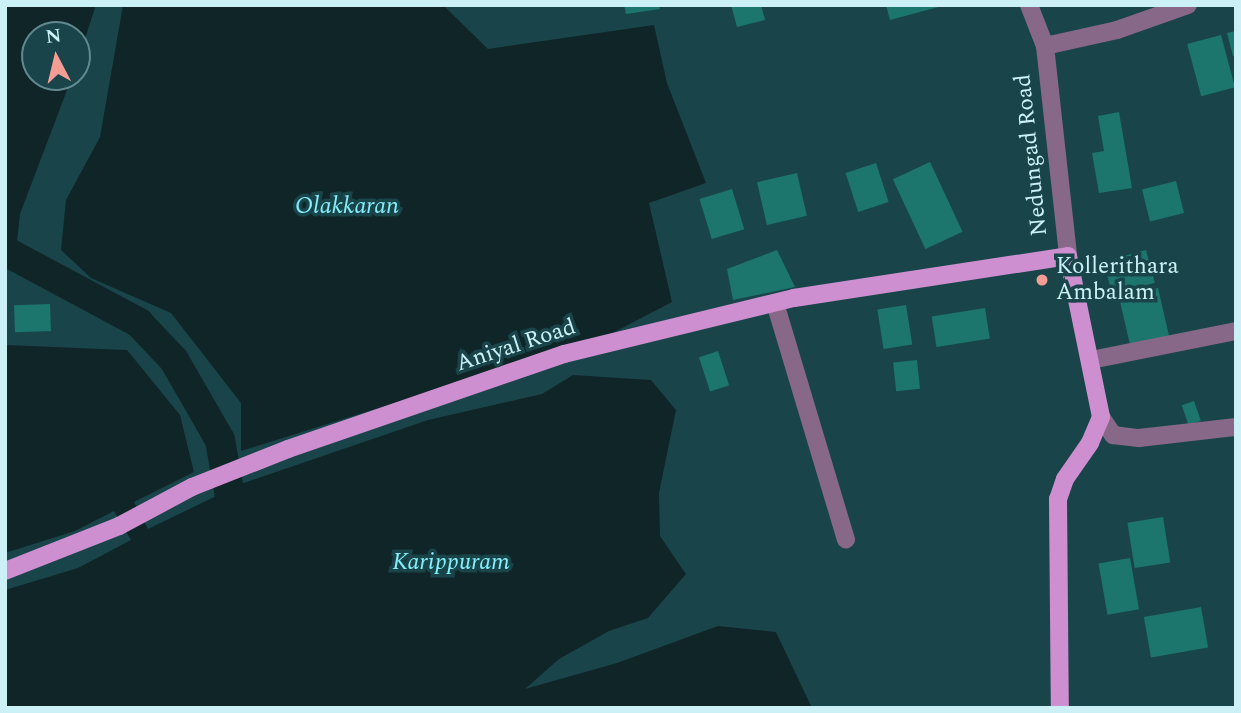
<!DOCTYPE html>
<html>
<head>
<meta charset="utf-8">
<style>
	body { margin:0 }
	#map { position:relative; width:1241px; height:713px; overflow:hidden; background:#19454a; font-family:Spectral,serif }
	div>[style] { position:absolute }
	.water>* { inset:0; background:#102528 }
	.canal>* { height:30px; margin:-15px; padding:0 15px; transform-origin:15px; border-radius:15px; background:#102528 }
	.building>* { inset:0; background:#1d766d; transform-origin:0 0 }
	.minor>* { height:18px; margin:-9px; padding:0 9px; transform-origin:9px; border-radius:9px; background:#876888 }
	.major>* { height:18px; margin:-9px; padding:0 9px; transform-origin:9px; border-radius:9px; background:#ce8fd0 }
	.dots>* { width:19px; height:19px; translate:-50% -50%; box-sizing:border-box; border:4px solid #19454a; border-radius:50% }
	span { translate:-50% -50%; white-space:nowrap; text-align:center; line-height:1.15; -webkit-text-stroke:7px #19454a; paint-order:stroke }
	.street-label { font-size:23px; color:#cbf1f6 }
	.poi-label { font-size:23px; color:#cbf1f6 }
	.left { translate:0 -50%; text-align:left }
	.water-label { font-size:24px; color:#85effb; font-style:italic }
	.frame { position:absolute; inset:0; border:7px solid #cbf1f6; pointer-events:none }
	.north { position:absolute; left:21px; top:21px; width:70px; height:70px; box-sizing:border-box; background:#19454a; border:2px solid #608a8f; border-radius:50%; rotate:353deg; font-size:19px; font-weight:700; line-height:28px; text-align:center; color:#cbf1f6 }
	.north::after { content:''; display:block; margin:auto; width:24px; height:32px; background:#f59c94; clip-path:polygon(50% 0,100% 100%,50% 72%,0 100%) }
</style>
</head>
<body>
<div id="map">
	<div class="water">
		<i style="clip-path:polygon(5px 5px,96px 5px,77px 63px,77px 35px,35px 35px,35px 77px,72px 77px,20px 214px,17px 242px,5px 261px)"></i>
		<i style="clip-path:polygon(123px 5px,443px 5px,488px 49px,654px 25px,667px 83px,706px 183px,649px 203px,672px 302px,605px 337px,241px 451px,241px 403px,171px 313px,91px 278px,61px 250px,66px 200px,100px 137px)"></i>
		<i style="clip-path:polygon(5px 345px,127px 350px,180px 415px,194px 472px,134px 502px,148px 529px,241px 484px,428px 420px,542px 394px,573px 375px,651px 380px,676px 410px,659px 493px,660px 536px,686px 574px,648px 618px,609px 631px,559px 659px,525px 689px,617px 663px,718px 626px,776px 632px,812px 708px,5px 708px,5px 590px,78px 568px,131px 540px,114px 511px,75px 531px,5px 553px)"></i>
	</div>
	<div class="canal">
		<i style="left:5px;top:251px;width:152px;rotate:28.2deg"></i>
		<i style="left:139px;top:323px;width:51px;rotate:46.6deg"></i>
		<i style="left:174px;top:360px;width:92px;rotate:60.1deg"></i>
		<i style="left:220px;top:440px;width:63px;rotate:79.9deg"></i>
	</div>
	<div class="building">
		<i style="clip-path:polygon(624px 5px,659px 5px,660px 9px,626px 14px)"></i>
		<i style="clip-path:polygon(731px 5px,761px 5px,765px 20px,737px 27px)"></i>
		<i style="clip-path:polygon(886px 5px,941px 5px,942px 6px,890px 20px)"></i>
		<i style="clip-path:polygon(1236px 31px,1236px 56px,1233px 56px,1227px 33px)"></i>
		<i style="left:1221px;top:35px;width:54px;height:35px;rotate:75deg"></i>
		<i style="clip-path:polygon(1119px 112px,1132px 188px,1099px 193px,1092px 153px,1104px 151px,1098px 116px)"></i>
		<i style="left:930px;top:162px;width:77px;height:41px;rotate:65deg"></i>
		<i style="left:876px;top:163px;width:41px;height:32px;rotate:72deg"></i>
		<i style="left:797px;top:173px;width:44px;height:41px;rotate:77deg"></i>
		<i style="left:1176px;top:181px;width:33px;height:35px;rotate:76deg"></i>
		<i style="left:732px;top:189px;width:42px;height:34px;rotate:73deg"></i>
		<i style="clip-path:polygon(777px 250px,795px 287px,733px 300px,727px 269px)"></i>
		<i style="left:1146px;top:250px;width:34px;height:44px;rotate:75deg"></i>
		<i style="left:1158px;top:288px;width:51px;height:40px;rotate:77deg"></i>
		<i style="left:50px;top:304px;width:27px;height:36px;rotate:88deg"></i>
		<i style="left:906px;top:305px;width:40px;height:29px;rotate:81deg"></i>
		<i style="left:985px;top:308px;width:31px;height:54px;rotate:81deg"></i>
		<i style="left:718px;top:351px;width:36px;height:20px;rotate:72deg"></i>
		<i style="left:917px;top:360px;width:29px;height:24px;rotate:84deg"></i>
		<i style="left:1194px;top:401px;width:21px;height:13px;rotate:71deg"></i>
		<i style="left:1163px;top:517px;width:46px;height:36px;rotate:81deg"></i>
		<i style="left:1130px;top:558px;width:52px;height:32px;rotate:80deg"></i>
		<i style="left:1201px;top:607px;width:41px;height:58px;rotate:80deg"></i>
	</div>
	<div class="minor">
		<i style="left:1029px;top:5px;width:44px;rotate:68.7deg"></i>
		<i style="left:1045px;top:46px;width:211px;rotate:83.7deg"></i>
		<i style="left:1045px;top:46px;width:74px;rotate:-12.5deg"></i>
		<i style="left:1117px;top:30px;width:75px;rotate:-19.4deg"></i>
		<i style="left:775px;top:303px;width:247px;rotate:73.3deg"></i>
		<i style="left:1091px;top:360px;width:148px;rotate:-11.3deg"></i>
		<i style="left:1101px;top:417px;width:22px;rotate:56deg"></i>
		<i style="left:1113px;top:435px;width:26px;rotate:7deg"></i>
		<i style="left:1139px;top:438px;width:98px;rotate:-6.5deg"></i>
	</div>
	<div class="major">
		<i style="left:5px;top:571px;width:123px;rotate:-21.5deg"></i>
		<i style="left:119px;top:526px;width:83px;rotate:-28.1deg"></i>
		<i style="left:192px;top:487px;width:103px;rotate:-21.6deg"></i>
		<i style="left:288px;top:449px;width:292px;rotate:-19deg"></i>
		<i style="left:564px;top:354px;width:237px;rotate:-13.7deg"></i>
		<i style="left:794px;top:298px;width:277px;rotate:-8.7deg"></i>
		<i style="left:1068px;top:256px;width:164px;rotate:78.4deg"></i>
		<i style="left:1101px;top:417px;width:28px;rotate:113deg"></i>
		<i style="left:1090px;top:443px;width:44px;rotate:124.8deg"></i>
		<i style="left:1065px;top:479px;width:21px;rotate:109deg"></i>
		<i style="left:1058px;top:499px;width:209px;rotate:89.5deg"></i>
	</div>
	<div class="dots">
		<i style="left:1042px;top:280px;background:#f59c94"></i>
	</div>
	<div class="street-label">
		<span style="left:1032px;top:155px;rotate:-96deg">Nedungad Road</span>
		<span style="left:516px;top:346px;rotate:-18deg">Aniyal Road</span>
	</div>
	<div class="poi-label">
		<span class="left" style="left:1056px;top:280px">Kollerithara<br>Ambalam</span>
	</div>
	<div class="water-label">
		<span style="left:347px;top:207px">Olakkaran</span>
		<span style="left:451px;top:563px">Karippuram</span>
	</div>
	<div class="frame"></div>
	<div class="north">N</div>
</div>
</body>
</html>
